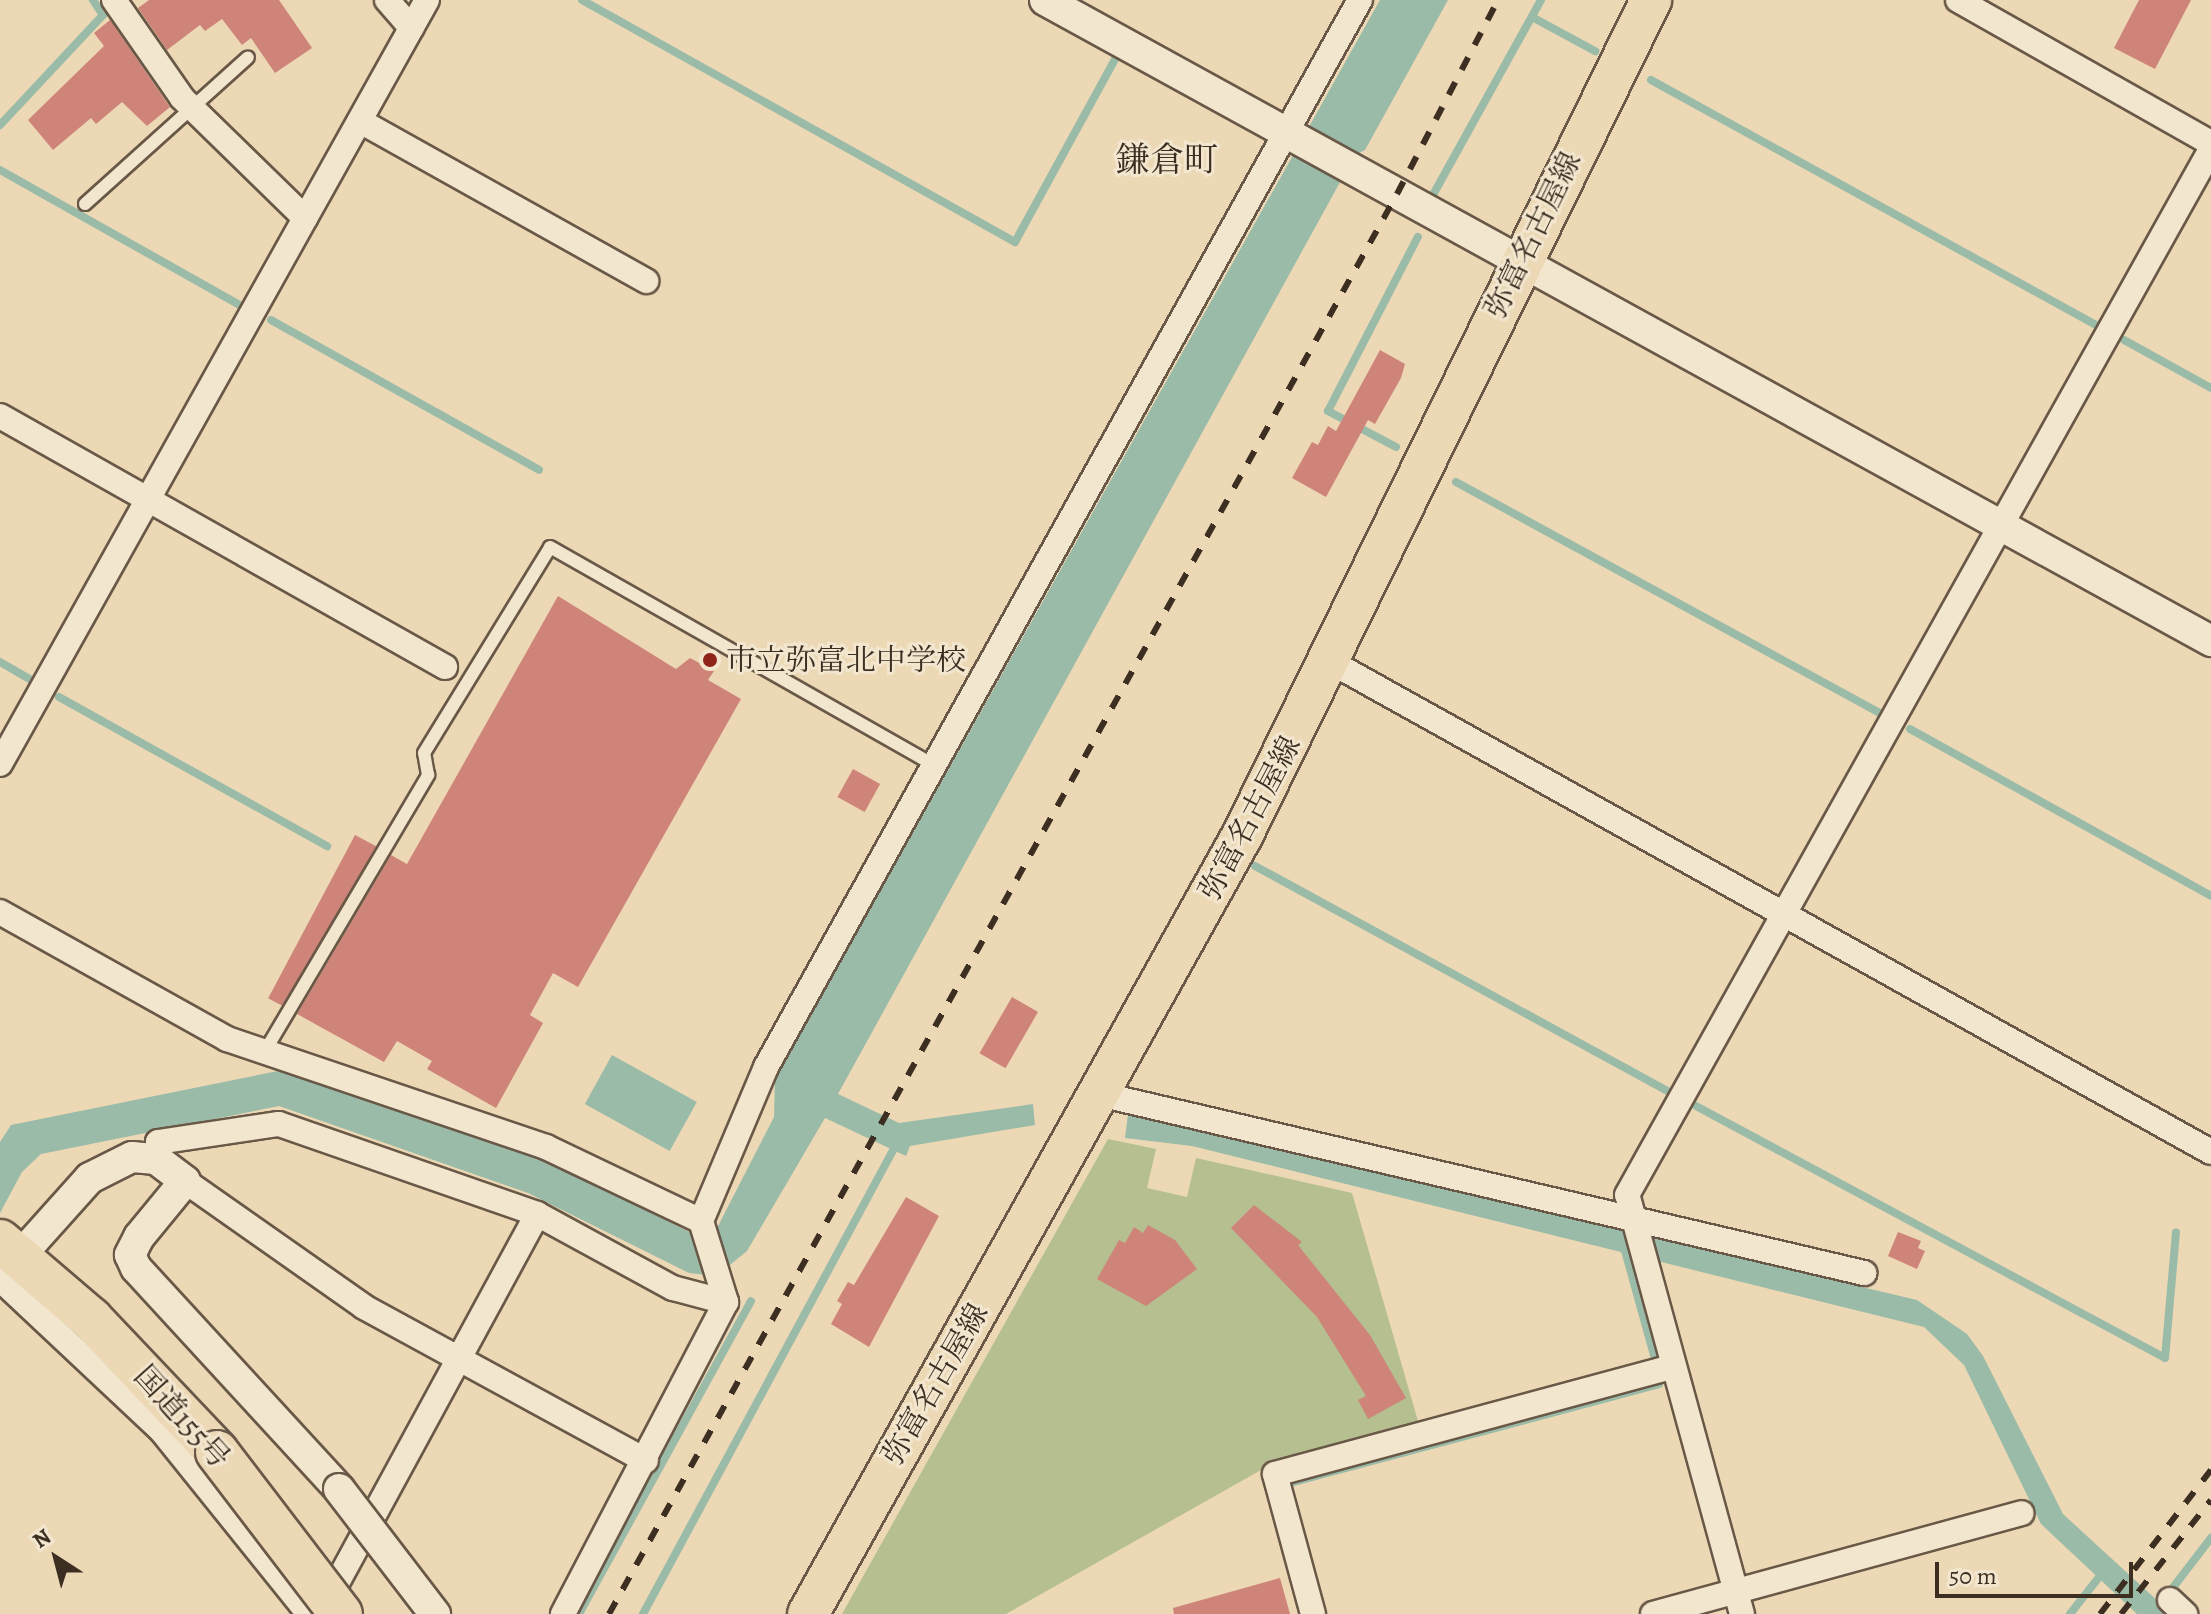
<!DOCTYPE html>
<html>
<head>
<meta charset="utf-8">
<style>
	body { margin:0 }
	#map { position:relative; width:2211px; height:1614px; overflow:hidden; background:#ecd8b5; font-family:Alegreya,"Noto Serif JP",serif }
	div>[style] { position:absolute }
	.green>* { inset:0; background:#b5bf90 }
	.water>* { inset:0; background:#9abba8; transform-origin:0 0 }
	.stream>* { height:8px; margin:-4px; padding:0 4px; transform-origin:4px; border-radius:4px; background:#9abba8 }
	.building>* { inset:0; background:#ce8478; transform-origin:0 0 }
	.roads { filter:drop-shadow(2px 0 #695847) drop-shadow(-2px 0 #695847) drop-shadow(0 2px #695847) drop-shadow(0 -2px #695847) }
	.service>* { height:12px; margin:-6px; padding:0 6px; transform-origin:6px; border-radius:6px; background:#f3e6cf }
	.minor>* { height:24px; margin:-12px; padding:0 12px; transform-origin:12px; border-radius:12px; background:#f3e6cf }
	.tertiary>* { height:30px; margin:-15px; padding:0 15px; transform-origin:15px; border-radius:15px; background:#f3e6cf }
	.primary>* { height:40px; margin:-20px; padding:0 20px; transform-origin:20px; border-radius:20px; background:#ecd8b5 }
	.trunk>* { height:42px; margin:-21px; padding:0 21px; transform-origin:21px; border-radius:21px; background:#ecd8b5 }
	.rail>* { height:6px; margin-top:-3px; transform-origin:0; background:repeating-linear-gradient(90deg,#3d2e22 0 14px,transparent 0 28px) }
	.bridges { filter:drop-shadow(2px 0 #695847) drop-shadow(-2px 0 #695847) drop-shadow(0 2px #695847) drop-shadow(0 -2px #695847) }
	.tertiary-bridge>* { height:30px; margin:-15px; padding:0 15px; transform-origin:15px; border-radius:15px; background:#f3e6cf }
	.trunk-bridge>* { height:42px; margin:-21px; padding:0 21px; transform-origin:21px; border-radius:21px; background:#ecd8b5 }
	.dots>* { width:22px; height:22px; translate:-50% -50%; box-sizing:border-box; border:4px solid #f3e6cf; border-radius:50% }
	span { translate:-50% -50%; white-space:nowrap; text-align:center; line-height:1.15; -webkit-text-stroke:6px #f3e6cf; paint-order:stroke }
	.street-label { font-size:30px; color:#3d2e22 }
	.poi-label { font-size:30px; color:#3d2e22 }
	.left { translate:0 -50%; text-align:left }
	.quarter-label { font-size:34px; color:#3d2e22 }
	.north { position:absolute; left:16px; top:1518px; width:80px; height:80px; -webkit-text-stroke:6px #f3e6cf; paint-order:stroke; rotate:324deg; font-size:22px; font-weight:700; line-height:32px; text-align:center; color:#3d2e22 }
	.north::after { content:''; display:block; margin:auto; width:28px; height:36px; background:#3d2e22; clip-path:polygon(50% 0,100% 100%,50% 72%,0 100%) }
	.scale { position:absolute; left:1935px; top:1562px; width:198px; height:36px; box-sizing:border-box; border:4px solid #3d2e22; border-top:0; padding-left:10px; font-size:24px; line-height:28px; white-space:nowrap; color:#3d2e22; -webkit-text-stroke:6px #f3e6cf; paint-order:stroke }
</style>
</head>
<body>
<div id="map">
	<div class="green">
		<i style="clip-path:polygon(1108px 1139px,1156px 1149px,1147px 1188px,1187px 1197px,1196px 1158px,1352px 1193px,1420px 1428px,1261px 1470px,1006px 1614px,842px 1614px)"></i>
	</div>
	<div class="water">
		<i style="clip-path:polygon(1380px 0,1448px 0,1365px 150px,1355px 155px,838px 1094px,899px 1123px,1033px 1104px,1035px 1125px,910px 1146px,906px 1156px,825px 1118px,747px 1251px,720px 1273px,707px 1275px,689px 1273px,528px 1193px,279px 1106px,41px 1154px,22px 1172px,0 1213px,0 1142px,11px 1125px,283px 1070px,546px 1159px,697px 1236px,716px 1230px,774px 1117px,775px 1079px)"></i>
		<i style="left:612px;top:1055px;width:97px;height:56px;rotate:29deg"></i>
		<i style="clip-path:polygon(1128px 1114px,1917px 1300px,1967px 1334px,1983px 1356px,2063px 1514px,2172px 1614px,2137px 1614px,2041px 1524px,1964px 1365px,1924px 1327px,1192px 1146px,1125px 1138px)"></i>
	</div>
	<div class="stream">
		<i style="left:582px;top:0;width:496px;rotate:29.2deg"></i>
		<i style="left:1015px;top:242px;width:209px;rotate:-61.3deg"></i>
		<i style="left:1532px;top:17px;width:72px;rotate:28.4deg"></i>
		<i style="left:1651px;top:80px;width:510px;rotate:28.83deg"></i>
		<i style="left:0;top:125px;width:151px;rotate:-46.9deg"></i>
		<i style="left:103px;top:15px;width:18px;rotate:-124deg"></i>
		<i style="left:0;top:170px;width:273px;rotate:29.4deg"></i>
		<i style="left:1434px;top:193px;width:221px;rotate:-61deg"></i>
		<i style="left:271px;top:320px;width:307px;rotate:29.2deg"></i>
		<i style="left:2124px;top:340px;width:99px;rotate:28.9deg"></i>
		<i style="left:1396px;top:447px;width:77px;rotate:-152.1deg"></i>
		<i style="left:1328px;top:411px;width:196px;rotate:-62.7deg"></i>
		<i style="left:1456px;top:482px;width:489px;rotate:28.6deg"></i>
		<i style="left:0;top:662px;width:34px;rotate:30deg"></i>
		<i style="left:59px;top:697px;width:307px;rotate:29.1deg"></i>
		<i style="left:1910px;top:729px;width:344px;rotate:29deg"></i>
		<i style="left:1255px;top:866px;width:474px;rotate:28.6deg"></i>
		<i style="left:1696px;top:1106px;width:532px;rotate:28.25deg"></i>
		<i style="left:2165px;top:1358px;width:126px;rotate:-85deg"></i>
		<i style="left:1622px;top:1240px;width:119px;rotate:74.5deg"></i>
		<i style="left:1290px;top:1483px;width:382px;rotate:-15deg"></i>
		<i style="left:2168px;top:1594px;width:71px;rotate:-52.5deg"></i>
		<i style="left:579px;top:1614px;width:357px;rotate:-61.2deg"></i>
		<i style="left:643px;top:1614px;width:537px;rotate:-61.67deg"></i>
		<i style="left:2070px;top:1614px;width:55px;rotate:-51.7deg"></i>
	</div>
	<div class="building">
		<i style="clip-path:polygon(149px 0,279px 0,312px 48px,275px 73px,251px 38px,242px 45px,222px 19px,205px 31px,200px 25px,167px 50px,138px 8px)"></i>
		<i style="clip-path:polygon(2139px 0,2191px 0,2155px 69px,2114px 48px)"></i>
		<i style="clip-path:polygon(110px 20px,170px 107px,147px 126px,122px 102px,96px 124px,91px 118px,53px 150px,28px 120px,104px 46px,94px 33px)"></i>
		<i style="clip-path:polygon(1380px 350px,1405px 364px,1401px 378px,1375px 424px,1368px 420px,1326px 497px,1292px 478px,1312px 442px,1318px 445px,1328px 426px,1336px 431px)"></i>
		<i style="clip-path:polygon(558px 596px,676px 669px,690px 658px,714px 671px,708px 680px,741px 699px,578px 987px,553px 973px,530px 1015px,543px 1023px,496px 1108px,427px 1069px,432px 1061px,397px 1041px,384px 1062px,297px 1014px,391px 855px,407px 864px)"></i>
		<i style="left:853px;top:769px;width:31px;height:32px;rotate:29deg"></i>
		<i style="left:355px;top:835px;width:24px;height:185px;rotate:28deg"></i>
		<i style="left:1012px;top:997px;width:30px;height:65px;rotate:30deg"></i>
		<i style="clip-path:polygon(906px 1197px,939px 1216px,869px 1347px,831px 1324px,842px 1304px,837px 1301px,848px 1282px,854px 1285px)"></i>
		<i style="clip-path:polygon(1254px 1205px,1302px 1242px,1298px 1245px,1370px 1335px,1406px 1398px,1368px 1419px,1358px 1400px,1366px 1396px,1317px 1317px,1231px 1228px)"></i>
		<i style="clip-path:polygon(1148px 1225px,1175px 1240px,1197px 1269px,1146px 1306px,1097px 1279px,1119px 1240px,1125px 1243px,1134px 1227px,1143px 1233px)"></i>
		<i style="clip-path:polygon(1898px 1232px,1921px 1241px,1918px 1248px,1925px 1251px,1917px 1269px,1888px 1256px)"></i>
		<i style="clip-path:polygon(1280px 1578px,1290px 1614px,1174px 1614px,1173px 1608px)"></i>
	</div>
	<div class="roads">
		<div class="service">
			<i style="left:85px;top:204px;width:219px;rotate:-42deg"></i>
			<i style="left:265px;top:1051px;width:321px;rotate:-59.4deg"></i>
			<i style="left:428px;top:775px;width:22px;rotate:-100deg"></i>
			<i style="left:424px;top:753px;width:241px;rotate:-58.5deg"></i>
			<i style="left:550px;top:547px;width:441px;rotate:29.6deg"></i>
		</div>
		<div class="minor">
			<i style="left:114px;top:0;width:119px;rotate:55.2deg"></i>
			<i style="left:182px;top:98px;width:172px;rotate:44.3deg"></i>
			<i style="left:387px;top:0;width:37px;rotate:49deg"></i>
			<i style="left:1958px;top:0;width:291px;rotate:29.5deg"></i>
			<i style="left:360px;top:121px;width:328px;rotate:29.2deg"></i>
			<i style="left:0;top:416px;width:511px;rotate:29.42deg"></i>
			<i style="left:1331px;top:662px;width:1007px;rotate:29.11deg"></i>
			<i style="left:0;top:764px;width:875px;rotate:-60.8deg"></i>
			<i style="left:0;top:912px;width:260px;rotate:29.2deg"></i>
			<i style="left:227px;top:1039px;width:337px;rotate:18.7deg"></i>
			<i style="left:546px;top:1147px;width:172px;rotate:25.5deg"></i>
			<i style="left:701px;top:1221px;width:85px;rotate:72.8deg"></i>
			<i style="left:726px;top:1302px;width:352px;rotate:117.6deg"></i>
			<i style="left:1099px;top:1094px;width:786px;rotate:13.17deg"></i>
			<i style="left:156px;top:1159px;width:17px;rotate:-83deg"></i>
			<i style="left:158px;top:1142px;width:122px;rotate:-8.5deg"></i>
			<i style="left:279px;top:1124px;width:273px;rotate:19.2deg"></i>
			<i style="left:185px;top:1181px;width:219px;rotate:35.1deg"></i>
			<i style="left:364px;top:1307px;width:321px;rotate:28.6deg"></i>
			<i style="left:701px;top:1221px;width:167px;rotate:-67.1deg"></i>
			<i style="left:766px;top:1067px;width:1221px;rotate:-60.9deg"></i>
			<i style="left:0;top:1279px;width:221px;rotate:43.2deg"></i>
			<i style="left:161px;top:1430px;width:236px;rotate:51.2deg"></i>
			<i style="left:2170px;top:1600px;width:21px;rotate:43deg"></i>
			<i style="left:324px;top:1607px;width:447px;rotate:-61.5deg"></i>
			<i style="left:537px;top:1214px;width:155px;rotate:28.6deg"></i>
			<i style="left:673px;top:1288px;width:55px;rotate:14.8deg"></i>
			<i style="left:1313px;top:1614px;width:145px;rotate:-105.2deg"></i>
			<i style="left:1275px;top:1474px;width:413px;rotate:-15.1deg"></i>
			<i style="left:1653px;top:1614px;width:382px;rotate:-15.3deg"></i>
			<i style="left:1742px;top:1614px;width:434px;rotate:-105.3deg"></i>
			<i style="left:1627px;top:1195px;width:1198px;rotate:-60.82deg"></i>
		</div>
		<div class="tertiary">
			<i style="left:1045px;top:0;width:1331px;rotate:28.8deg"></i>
			<i style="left:19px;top:1257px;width:106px;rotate:-48.1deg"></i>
			<i style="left:90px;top:1178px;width:47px;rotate:-26.6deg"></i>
			<i style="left:132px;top:1157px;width:24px;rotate:5deg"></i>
			<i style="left:156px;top:1159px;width:36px;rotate:37deg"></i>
			<i style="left:185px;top:1181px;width:72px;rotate:129.4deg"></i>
			<i style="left:139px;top:1237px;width:20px;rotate:117deg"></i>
			<i style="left:130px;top:1255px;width:14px;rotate:65deg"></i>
			<i style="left:136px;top:1268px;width:300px;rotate:47.4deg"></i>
		</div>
		<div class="primary">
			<i style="left:808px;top:1614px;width:891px;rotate:-60.85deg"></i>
			<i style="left:1242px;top:836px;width:931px;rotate:-63.93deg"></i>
		</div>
		<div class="trunk">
			<i style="left:0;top:1241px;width:120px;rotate:40.6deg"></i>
			<i style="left:91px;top:1319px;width:183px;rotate:46.5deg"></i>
		</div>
	</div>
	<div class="rail">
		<i style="left:609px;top:1614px;width:1624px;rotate:-60.97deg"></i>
		<i style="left:1397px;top:194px;width:219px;rotate:-62.5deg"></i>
		<i style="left:2100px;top:1614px;width:182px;rotate:-52.4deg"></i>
		<i style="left:2121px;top:1614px;width:145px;rotate:-51.7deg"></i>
	</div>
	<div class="bridges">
		<div class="tertiary-bridge">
			<i style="left:339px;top:1489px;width:158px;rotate:52.5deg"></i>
		</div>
		<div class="trunk-bridge">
			<i style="left:217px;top:1452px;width:204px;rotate:52.6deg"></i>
		</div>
	</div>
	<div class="dots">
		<i style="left:710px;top:660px;background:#8f2418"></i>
	</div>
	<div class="street-label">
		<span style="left:1533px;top:235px;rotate:-64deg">弥富名古屋線</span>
		<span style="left:1250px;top:818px;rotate:-62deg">弥富名古屋線</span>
		<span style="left:935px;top:1384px;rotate:-60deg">弥富名古屋線</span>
		<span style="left:182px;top:1417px;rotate:48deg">国道155号</span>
	</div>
	<div class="poi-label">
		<span class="left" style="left:726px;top:660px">市立弥富北中学校</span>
	</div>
	<div class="quarter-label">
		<span style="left:1167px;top:160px">鎌倉町</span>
	</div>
	<div class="north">N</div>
	<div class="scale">50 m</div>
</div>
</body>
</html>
